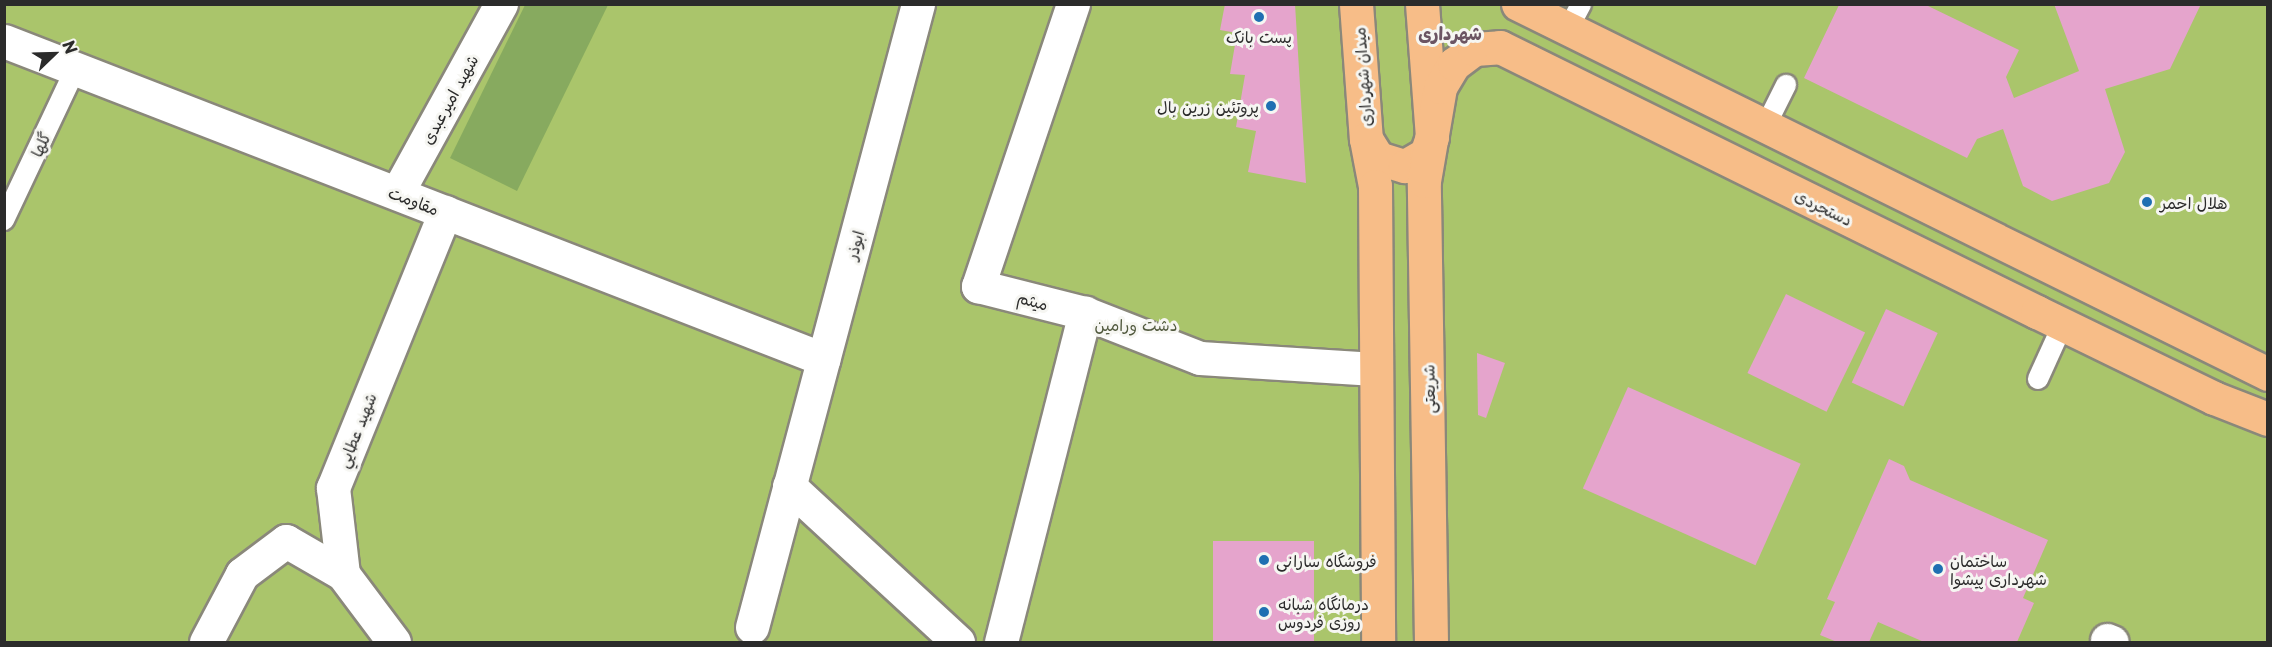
<!DOCTYPE html>
<html>
<head>
<meta charset="utf-8">
<style>
	body { margin:0 }
	#map { position:relative; width:2272px; height:647px; overflow:hidden; background:#eae5c9; font-family:"Playpen Sans","Playpen Sans Arabic",sans-serif }
	div>[style] { position:absolute }
	.green>* { inset:0; background:#aac56b; transform-origin:0 0 }
	.forest>* { inset:0; background:#87aa5f }
	.building>* { inset:0; background:#e5a4cc; transform-origin:0 0 }
	.roads { filter:drop-shadow(2px 0 #8a887a) drop-shadow(-2px 0 #8a887a) drop-shadow(0 2px #8a887a) drop-shadow(0 -2px #8a887a) }
	.service>* { height:20px; margin:-10px; padding:0 10px; transform-origin:10px; border-radius:10px; background:#fff }
	.minor>* { height:33px; margin:-16.5px; padding:0 16.5px; transform-origin:16.5px; border-radius:16.5px; background:#fff }
	.primary>* { height:33px; margin:-16.5px; padding:0 16.5px; transform-origin:16.5px; border-radius:16.5px; background:#f7bd88 }
	.dots>* { width:16px; height:16px; translate:-50% -50%; box-sizing:border-box; border:3px solid #f6f6f2; border-radius:50% }
	span { translate:-50% -50%; white-space:nowrap; text-align:center; line-height:1.15; -webkit-text-stroke:6px #f6f6f2; paint-order:stroke }
	.poi-label { font-size:16px; color:#2b2b2b }
	.right { translate:-100% -50%; text-align:right }
	.left { translate:0 -50%; text-align:left }
	.street-label { font-size:16px; color:#2b2b2b }
	.park-label { font-size:16px; color:#51593e }
	.neighbourhood-label { font-size:18px; color:#6c5563; font-weight:700 }
	.frame { position:absolute; inset:0; border:6px solid #2b2b2b; pointer-events:none }
	.north { position:absolute; left:24px; top:24px; width:60px; height:60px; -webkit-text-stroke:4px #f6f6f2; paint-order:stroke; rotate:67deg; font-size:16px; font-weight:700; line-height:24px; text-align:center; color:#2b2b2b }
	.north::after { content:''; display:block; margin:auto; width:21px; height:27px; background:#2b2b2b; clip-path:polygon(50% 0,100% 100%,50% 72%,0 100%) }
</style>
</head>
<body>
<div id="map">
	<div class="green">
		<i style="left:4px;top:5px;width:2263px;height:637px"></i>
	</div>
	<div class="forest">
		<i style="clip-path:polygon(525px 5px,608px 5px,517px 191px,450px 158px)"></i>
	</div>
	<div class="building">
		<i style="clip-path:polygon(1225px 4px,1295px 4px,1306px 183px,1248px 172px,1256px 131px,1236px 127px,1245px 75px,1230px 74px,1237px 33px,1220px 30px)"></i>
		<i style="clip-path:polygon(2054px 4px,2201px 4px,2170px 69px,2105px 89px,2125px 152px,2109px 183px,2052px 201px,2023px 186px,2003px 129px,1977px 139px,1967px 158px,1804px 78px,1839px 5px,1926px 5px,2019px 50px,2006px 77px,2014px 98px,2079px 71px)"></i>
		<i style="left:1786px;top:294px;width:88px;height:88px;rotate:26deg"></i>
		<i style="left:1886px;top:309px;width:57px;height:81px;rotate:25deg"></i>
		<i style="clip-path:polygon(1477px 353px,1505px 363px,1486px 418px,1478px 415px)"></i>
		<i style="left:1628px;top:387px;width:189px;height:111px;rotate:24deg"></i>
		<i style="clip-path:polygon(1889px 459px,1904px 466px,1910px 480px,2048px 540px,2023px 598px,2034px 603px,2017px 642px,1924px 642px,1878px 622px,1869px 642px,1837px 642px,1820px 635px,1835px 602px,1827px 599px)"></i>
		<i style="left:1213px;top:541px;width:101px;height:101px"></i>
	</div>
	<div class="roads">
		<div class="service">
			<i style="left:1569px;top:27px;width:26px;rotate:-62deg"></i>
			<i style="left:1766px;top:125px;width:45px;rotate:-63.4deg"></i>
			<i style="left:4px;top:220px;width:168px;rotate:-64.7deg"></i>
			<i style="left:2038px;top:379px;width:60px;rotate:-65.6deg"></i>
		</div>
		<div class="minor">
			<i style="left:1073px;top:4px;width:298px;rotate:108.6deg"></i>
			<i style="left:978px;top:286px;width:110px;rotate:14.2deg"></i>
			<i style="left:1085px;top:313px;width:123px;rotate:21.4deg"></i>
			<i style="left:1200px;top:358px;width:175px;rotate:3.6deg"></i>
			<i style="left:4px;top:41px;width:879px;rotate:21.22deg"></i>
			<i style="left:397px;top:193px;width:216px;rotate:-61.2deg"></i>
			<i style="left:789px;top:486px;width:230px;rotate:42.7deg"></i>
			<i style="left:752px;top:627px;width:645px;rotate:-75.08deg"></i>
			<i style="left:2107px;top:640px;width:5px;rotate:22deg"></i>
			<i style="left:206px;top:642px;width:77px;rotate:-62.1deg"></i>
			<i style="left:242px;top:574px;width:55px;rotate:-36.9deg"></i>
			<i style="left:286px;top:541px;width:66px;rotate:30.1deg"></i>
			<i style="left:394px;top:642px;width:85px;rotate:-126.9deg"></i>
			<i style="left:343px;top:574px;width:87px;rotate:-96.6deg"></i>
			<i style="left:333px;top:488px;width:298px;rotate:-67.9deg"></i>
			<i style="left:1001px;top:642px;width:340px;rotate:-75.7deg"></i>
		</div>
		<div class="primary">
			<i style="left:1356px;top:4px;width:135px;rotate:85.8deg"></i>
			<i style="left:1366px;top:139px;width:22px;rotate:58deg"></i>
			<i style="left:1378px;top:158px;width:28px;rotate:17deg"></i>
			<i style="left:1405px;top:166px;width:24px;rotate:-30deg"></i>
			<i style="left:1426px;top:154px;width:18px;rotate:-71deg"></i>
			<i style="left:1432px;top:137px;width:133px;rotate:-94.3deg"></i>
			<i style="left:1518px;top:4px;width:836px;rotate:26.26deg"></i>
			<i style="left:1366px;top:139px;width:48px;rotate:79.2deg"></i>
			<i style="left:1375px;top:186px;width:456px;rotate:89.6deg"></i>
			<i style="left:1431px;top:642px;width:461px;rotate:-90.9deg"></i>
			<i style="left:1424px;top:181px;width:95px;rotate:-80.3deg"></i>
			<i style="left:1440px;top:87px;width:27px;rotate:-59deg"></i>
			<i style="left:1454px;top:64px;width:25px;rotate:-37deg"></i>
			<i style="left:1474px;top:49px;width:26px;rotate:-4deg"></i>
			<i style="left:1500px;top:47px;width:599px;rotate:26.27deg"></i>
			<i style="left:2037px;top:312px;width:197px;rotate:25.9deg"></i>
			<i style="left:2214px;top:398px;width:58px;rotate:21.3deg"></i>
		</div>
	</div>
	<div class="dots">
		<i style="left:1259px;top:17px;background:#1f6fb2"></i>
		<i style="left:1271px;top:106px;background:#1f6fb2"></i>
		<i style="left:2147px;top:202px;background:#1f6fb2"></i>
		<i style="left:1264px;top:560px;background:#1f6fb2"></i>
		<i style="left:1938px;top:569px;background:#1f6fb2"></i>
		<i style="left:1264px;top:612px;background:#1f6fb2"></i>
	</div>
	<div class="poi-label">
		<span style="left:1259px;top:36px">پست بانک</span>
		<span class="right" style="left:1259px;top:106px">پروتئین زرین بال</span>
		<span class="left" style="left:2160px;top:202px">هلال احمر</span>
		<span class="left" style="left:1276px;top:560px">فروشگاه سارانی</span>
		<span class="left" style="left:1950px;top:569px">ساختمان<br>شهرداری پیشوا</span>
		<span class="left" style="left:1278px;top:612px">درمانگاه شبانه<br>روزی فردوس</span>
	</div>
	<div class="street-label">
		<span style="left:1362px;top:77px;rotate:-94deg">میدان شهرداری</span>
		<span style="left:449px;top:99px;rotate:-61deg">شهید امیرعبدی</span>
		<span style="left:40px;top:144px;rotate:-65deg">گلها</span>
		<span style="left:414px;top:200px;rotate:21deg">مقاومت</span>
		<span style="left:1824px;top:207px;rotate:26deg">دستجردی</span>
		<span style="left:854px;top:245px;rotate:-75deg">ابوذر</span>
		<span style="left:1033px;top:300px;rotate:15deg">میثم</span>
		<span style="left:1428px;top:389px;rotate:-91deg">شریعتی</span>
		<span style="left:356px;top:430px;rotate:-68deg">شهيد عطايي</span>
	</div>
	<div class="park-label">
		<span style="left:1136px;top:324px">دشت ورامین</span>
	</div>
	<div class="neighbourhood-label">
		<span style="left:1450px;top:33px">شهرداری</span>
	</div>
	<div class="frame"></div>
	<div class="north">N</div>
</div>
</body>
</html>
